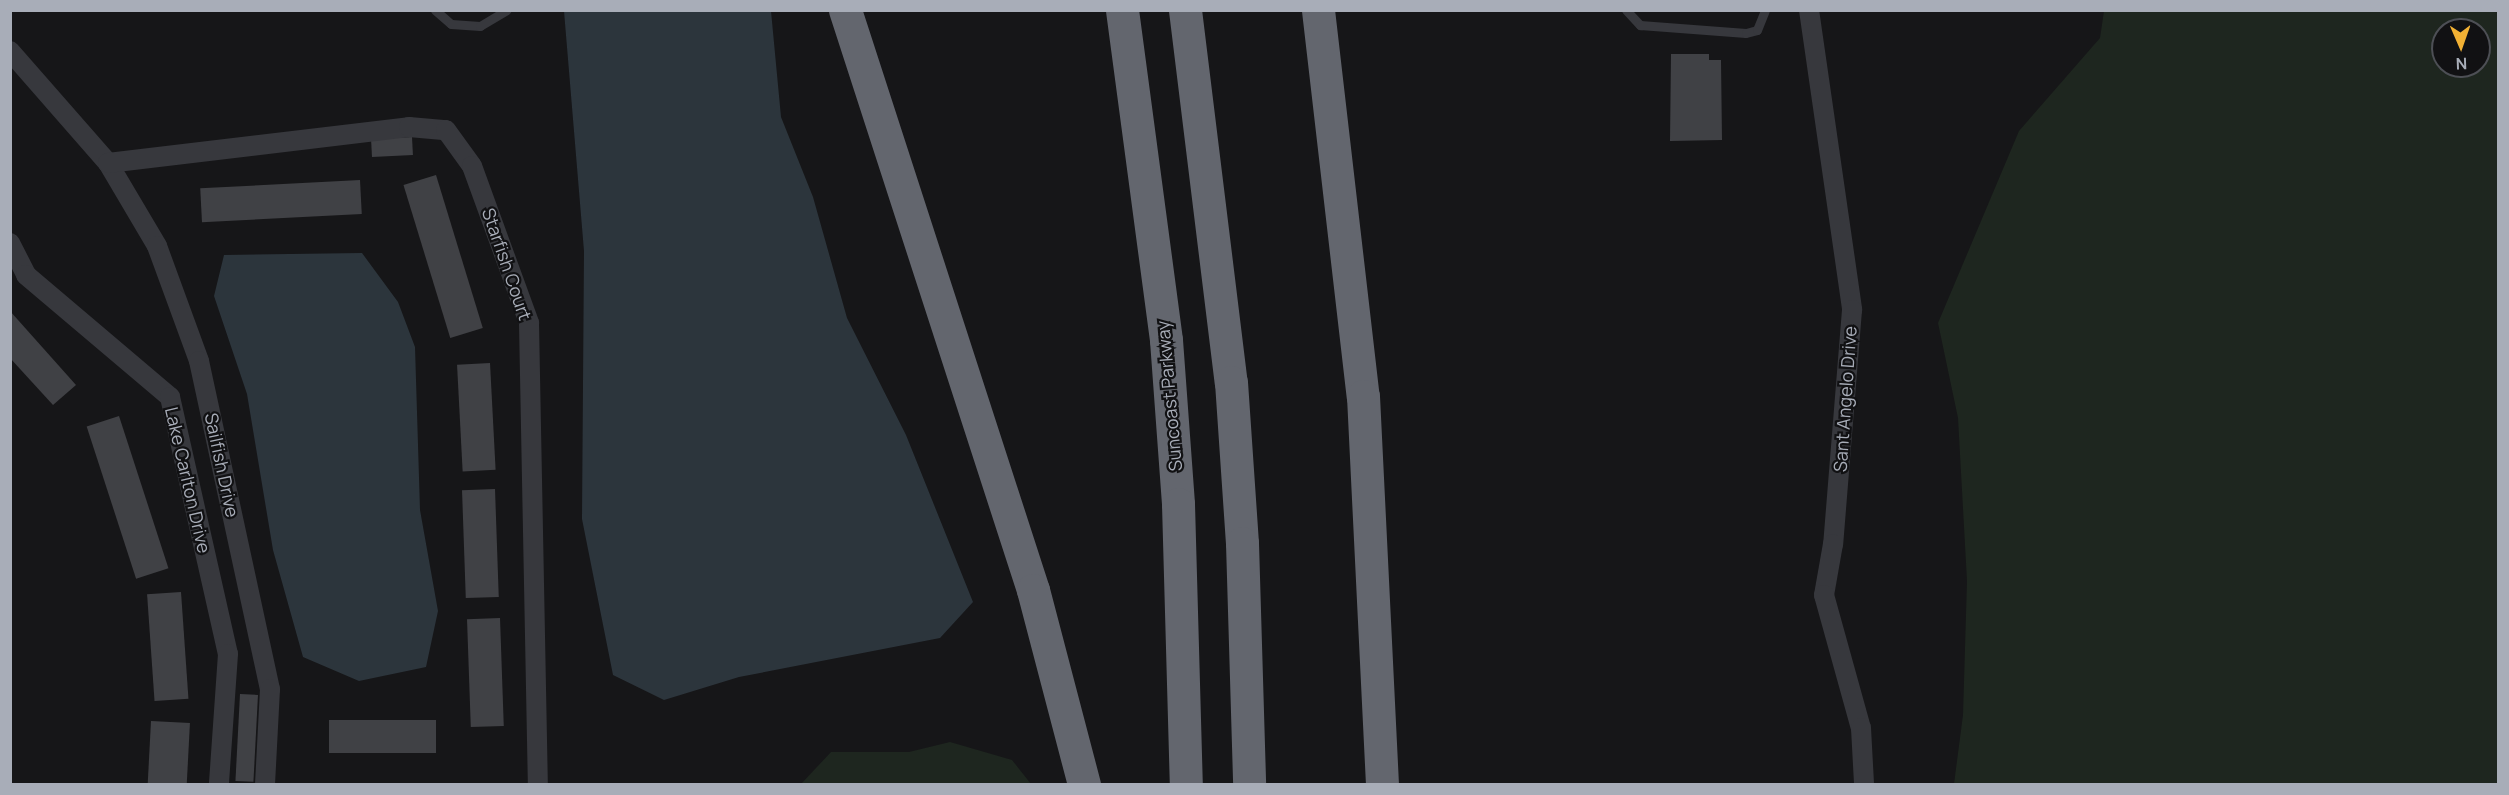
<!DOCTYPE html>
<html>
<head>
<meta charset="utf-8">
<style>
	body { margin:0 }
	#map { position:relative; width:2509px; height:795px; overflow:hidden; background:#161618; font-family:Manrope,sans-serif }
	div>[style] { position:absolute }
	.green>* { inset:0; background:#1e261f }
	.water>* { inset:0; background:#2c353c }
	.building>* { inset:0; background:#404145; transform-origin:0 0 }
	.service>* { height:9px; margin:-4.5px; padding:0 4.5px; transform-origin:4.5px; border-radius:4.5px; background:#37383d }
	.minor>* { height:20px; margin:-10px; padding:0 10px; transform-origin:10px; border-radius:10px; background:#37383d }
	.motorway>* { height:33px; margin:-16.5px; padding:0 16.5px; transform-origin:16.5px; border-radius:16.5px; background:#63666e }
	span { translate:-50% -50%; white-space:nowrap; text-align:center; line-height:1.15; -webkit-text-stroke:4.5px #111113; paint-order:stroke }
	.street-label { font-size:18px; color:#a8adb8 }
	.frame { position:absolute; inset:0; border:12px solid #a8adb8; pointer-events:none }
	.north { position:absolute; left:2431px; top:18px; width:60px; height:60px; box-sizing:border-box; background:#111113; border:2px solid #4d4f55; border-radius:50%; rotate:178deg; font-size:16px; font-weight:700; line-height:24px; text-align:center; color:#a8adb8 }
	.north::after { content:''; display:block; margin:auto; width:21px; height:27px; background:#f2b134; clip-path:polygon(50% 0,100% 100%,50% 72%,0 100%) }
</style>
</head>
<body>
<div id="map">
	<div class="green">
		<i style="clip-path:polygon(evenodd,2104px 11px,2498px 11px,2498px 784px,1954px 784px,1963px 715px,1967px 581px,1958px 418px,1938px 323px,2019px 131px,2100px 38px,2104px 11px,2443px 30px,2479px 30px,2479px 66px,2443px 66px,2443px 30px)"></i>
		<i style="clip-path:polygon(950px 742px,1012px 760px,1031px 784px,801px 784px,831px 752px,909px 752px)"></i>
	</div>
	<div class="water">
		<i style="clip-path:polygon(564px 11px,771px 11px,781px 117px,813px 197px,847px 318px,906px 435px,973px 602px,940px 638px,739px 677px,664px 700px,613px 675px,582px 519px,584px 251px)"></i>
		<i style="clip-path:polygon(362px 253px,398px 302px,415px 347px,420px 510px,438px 611px,426px 667px,359px 681px,303px 657px,273px 550px,247px 394px,214px 296px,224px 255px)"></i>
	</div>
	<div class="building">
		<i style="clip-path:polygon(1671px 54px,1709px 54px,1709px 60px,1721px 60px,1722px 140px,1670px 141px)"></i>
		<i style="left:412px;top:137px;width:18px;height:41px;rotate:87deg"></i>
		<i style="left:436px;top:175px;width:160px;height:34px;rotate:73deg"></i>
		<i style="left:360px;top:180px;width:34px;height:160px;rotate:87deg"></i>
		<i style="clip-path:polygon(10px 311px,76px 385px,53px 405px,10px 358px)"></i>
		<i style="left:490px;top:363px;width:107px;height:33px;rotate:87deg"></i>
		<i style="left:119px;top:416px;width:160px;height:34px;rotate:72deg"></i>
		<i style="left:495px;top:489px;width:108px;height:33px;rotate:88deg"></i>
		<i style="left:181px;top:592px;width:107px;height:34px;rotate:86deg"></i>
		<i style="left:500px;top:618px;width:108px;height:33px;rotate:88deg"></i>
		<i style="left:240px;top:694px;width:18px;height:87px;rotate:3deg"></i>
		<i style="left:436px;top:720px;width:33px;height:107px;rotate:90deg"></i>
		<i style="left:151px;top:721px;width:39px;height:63px;rotate:3deg"></i>
	</div>
	<div class="service">
		<i style="left:435px;top:10px;width:21px;rotate:41deg"></i>
		<i style="left:451px;top:24px;width:29px;rotate:4deg"></i>
		<i style="left:480px;top:26px;width:31px;rotate:-31deg"></i>
		<i style="left:1626px;top:10px;width:21px;rotate:47deg"></i>
		<i style="left:1640px;top:25px;width:106px;rotate:4.3deg"></i>
		<i style="left:1746px;top:33px;width:11px;rotate:-15deg"></i>
		<i style="left:1757px;top:30px;width:22px;rotate:-68deg"></i>
	</div>
	<div class="minor">
		<i style="left:1809px;top:10px;width:303px;rotate:81.8deg"></i>
		<i style="left:1852px;top:310px;width:235px;rotate:94.6deg"></i>
		<i style="left:1833px;top:544px;width:52px;rotate:100deg"></i>
		<i style="left:1824px;top:595px;width:138px;rotate:74.5deg"></i>
		<i style="left:1861px;top:728px;width:56px;rotate:86.9deg"></i>
		<i style="left:10px;top:51px;width:149px;rotate:48.8deg"></i>
		<i style="left:108px;top:163px;width:96px;rotate:59.4deg"></i>
		<i style="left:157px;top:246px;width:122px;rotate:69.9deg"></i>
		<i style="left:199px;top:361px;width:336px;rotate:77.8deg"></i>
		<i style="left:270px;top:689px;width:95px;rotate:93deg"></i>
		<i style="left:108px;top:163px;width:303px;rotate:-6.8deg"></i>
		<i style="left:409px;top:127px;width:37px;rotate:5deg"></i>
		<i style="left:446px;top:130px;width:44px;rotate:54.2deg"></i>
		<i style="left:472px;top:166px;width:167px;rotate:70deg"></i>
		<i style="left:529px;top:323px;width:461px;rotate:88.9deg"></i>
		<i style="left:10px;top:243px;width:36px;rotate:63deg"></i>
		<i style="left:26px;top:275px;width:189px;rotate:40.3deg"></i>
		<i style="left:170px;top:397px;width:263px;rotate:77.3deg"></i>
		<i style="left:228px;top:654px;width:130px;rotate:94deg"></i>
	</div>
	<div class="motorway">
		<i style="left:845px;top:10px;width:610px;rotate:72.04deg"></i>
		<i style="left:1033px;top:590px;width:201px;rotate:75.3deg"></i>
		<i style="left:1122px;top:10px;width:333px;rotate:82.4deg"></i>
		<i style="left:1166px;top:340px;width:164px;rotate:85.8deg"></i>
		<i style="left:1178px;top:504px;width:280px;rotate:88.4deg"></i>
		<i style="left:1185px;top:10px;width:375px;rotate:83deg"></i>
		<i style="left:1231px;top:382px;width:161px;rotate:86.1deg"></i>
		<i style="left:1242px;top:543px;width:241px;rotate:88.3deg"></i>
		<i style="left:1318px;top:10px;width:389px;rotate:83.4deg"></i>
		<i style="left:1363px;top:396px;width:388px;rotate:87.2deg"></i>
	</div>
	<div class="street-label">
		<span style="left:507px;top:264px;rotate:71deg">Starfish Court</span>
		<span style="left:1169px;top:396px;rotate:-95deg">Suncoast Parkway</span>
		<span style="left:1845px;top:399px;rotate:-86deg">Sant Angelo Drive</span>
		<span style="left:222px;top:465px;rotate:78deg">Sailfish Drive</span>
		<span style="left:188px;top:480px;rotate:77deg">Lake Carlton Drive</span>
	</div>
	<div class="frame"></div>
	<div class="north">N</div>
</div>
</body>
</html>
